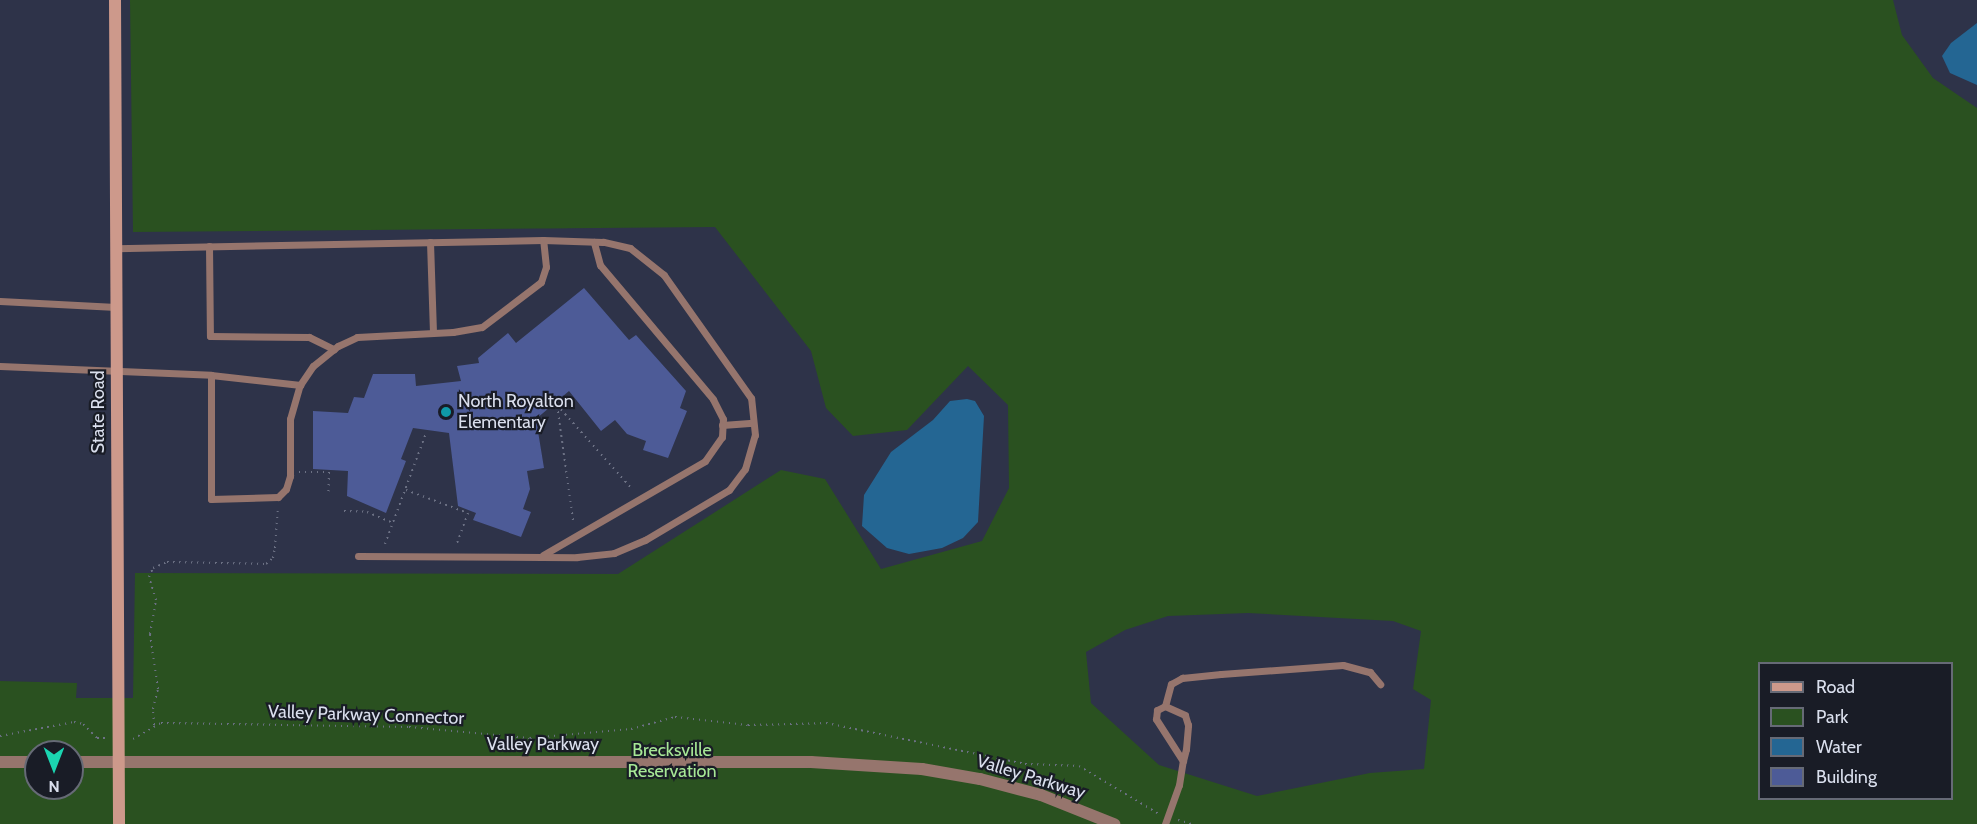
<!DOCTYPE html>
<html>
<head>
<meta charset="utf-8">
<style>
	body { margin:0 }
	#map { position:relative; width:1977px; height:824px; overflow:hidden; background:#2e3349; font-family:Cabin,sans-serif }
	div>[style] { position:absolute }
	.green>* { inset:0; background:#2a5120 }
	.water>* { inset:0; background:#246693 }
	.building>* { inset:0; background:#4d5b97 }
	.path>* { height:2px; margin-top:-1px; transform-origin:0; background:repeating-linear-gradient(90deg,#6c7184 0 1.5px,transparent 0 6px) }
	.service>* { height:7px; margin:-3.5px; padding:0 3.5px; transform-origin:3.5px; border-radius:3.5px; background:#96756d }
	.tertiary>* { height:12px; margin:-6px; padding:0 6px; transform-origin:6px; border-radius:6px; background:#96756d }
	.secondary>* { height:12px; margin:-6px; padding:0 6px; transform-origin:6px; border-radius:6px; background:#cd998b }
	.dots>* { width:16px; height:16px; translate:-50% -50%; box-sizing:border-box; border:3px solid #191c26; border-radius:50% }
	span { translate:-50% -50%; white-space:nowrap; text-align:center; line-height:1.15; -webkit-text-stroke:4.5px #191c26; paint-order:stroke }
	.poi-label { font-size:18px; color:#dadfed }
	.left { translate:0 -50%; text-align:left }
	.street-label { font-size:18px; color:#dadfed }
	.park-label { font-size:18px; color:#a7e896 }
	.legend { position:absolute; left:1758px; top:662px; width:195px; height:138px; box-sizing:border-box; background:#191c26; border:2px solid #666a76; margin:0; padding:8px 10px; list-style:none; font-size:18px; color:#dadfed }
	.legend li { display:flex; align-items:center; gap:12px; height:30px }
	.legend b { width:30px; border:2px solid #666a76 }
	.north { position:absolute; left:24px; top:740px; width:60px; height:60px; box-sizing:border-box; background:#191c26; border:2px solid #666a76; border-radius:50%; rotate:180deg; font-size:16px; font-weight:700; line-height:24px; text-align:center; color:#dadfed }
	.north::after { content:''; display:block; margin:auto; width:21px; height:27px; background:#1bd5b1; clip-path:polygon(50% 0,100% 100%,50% 72%,0 100%) }
</style>
</head>
<body>
<div id="map">
	<div class="green">
		<i style="clip-path:polygon(evenodd,130px 0,1893px 0,1902px 35px,1933px 78px,1977px 108px,1977px 824px,0 824px,0 681px,77px 683px,76px 698px,133px 698px,135px 573px,618px 574px,781px 470px,825px 479px,881px 569px,982px 541px,1009px 488px,1008px 405px,968px 366px,907px 430px,853px 436px,826px 408px,811px 351px,715px 227px,133px 232px,130px 0,1248px 613px,1393px 621px,1421px 631px,1413px 689px,1431px 700px,1424px 769px,1370px 773px,1257px 796px,1159px 765px,1091px 703px,1086px 652px,1125px 630px,1168px 616px,1248px 613px,130px 0,1760px 664px,1952px 664px,1952px 798px,1760px 798px,1760px 664px,130px 0,36px 752px,72px 752px,72px 788px,36px 788px,36px 752px)"></i>
	</div>
	<div class="water">
		<i style="clip-path:polygon(1977px 23px,1977px 85px,1950px 73px,1942px 56px,1951px 43px)"></i>
		<i style="clip-path:polygon(967px 399px,975px 401px,984px 416px,978px 522px,963px 538px,942px 548px,909px 554px,887px 548px,862px 526px,864px 495px,891px 452px,933px 420px,950px 401px)"></i>
	</div>
	<div class="building">
		<i style="clip-path:polygon(584px 288px,629px 340px,636px 335px,686px 391px,680px 408px,687px 411px,668px 458px,643px 450px,646px 441px,627px 434px,615px 420px,601px 431px,569px 391px,536px 419px,544px 468px,527px 471px,530px 489px,523px 509px,531px 512px,521px 537px,473px 520px,476px 513px,458px 506px,449px 433px,413px 428px,401px 459px,406px 461px,386px 513px,347px 496px,348px 471px,313px 469px,313px 411px,348px 413px,354px 397px,364px 398px,373px 374px,415px 374px,416px 386px,461px 381px,457px 366px,479px 363px,478px 358px,508px 333px,516px 343px)"></i>
	</div>
	<div class="path">
		<i style="left:299px;top:472px;width:30px"></i>
		<i style="left:329px;top:472px;width:24px;rotate:92deg"></i>
		<i style="left:406px;top:490px;width:66px;rotate:20.4deg"></i>
		<i style="left:468px;top:513px;width:33px;rotate:110deg"></i>
		<i style="left:344px;top:511px;width:23px;rotate:2deg"></i>
		<i style="left:367px;top:512px;width:28px;rotate:23deg"></i>
		<i style="left:573px;top:520px;width:116px;rotate:-97.9deg"></i>
		<i style="left:557px;top:405px;width:113px;rotate:48.2deg"></i>
		<i style="left:385px;top:544px;width:118px;rotate:-69.7deg"></i>
		<i style="left:154px;top:725px;width:16px;rotate:-94deg"></i>
		<i style="left:153px;top:709px;width:21px;rotate:-76deg"></i>
		<i style="left:158px;top:689px;width:56px;rotate:-98.3deg"></i>
		<i style="left:150px;top:634px;width:35px;rotate:-80deg"></i>
		<i style="left:156px;top:600px;width:24px;rotate:-107deg"></i>
		<i style="left:149px;top:577px;width:10px;rotate:-66deg"></i>
		<i style="left:153px;top:568px;width:15px;rotate:-23deg"></i>
		<i style="left:167px;top:562px;width:99px;rotate:1.2deg"></i>
		<i style="left:266px;top:564px;width:9px;rotate:-41deg"></i>
		<i style="left:273px;top:558px;width:10px;rotate:-79deg"></i>
		<i style="left:275px;top:548px;width:41px;rotate:-85.8deg"></i>
		<i style="left:0;top:736px;width:75px;rotate:-10.7deg"></i>
		<i style="left:74px;top:722px;width:9px;rotate:13deg"></i>
		<i style="left:83px;top:724px;width:20px;rotate:45deg"></i>
		<i style="left:97px;top:738px;width:9px"></i>
		<i style="left:133px;top:739px;width:32px;rotate:-30deg"></i>
		<i style="left:161px;top:723px;width:248px;rotate:0.9deg"></i>
		<i style="left:409px;top:727px;width:121px;rotate:5.2deg"></i>
		<i style="left:530px;top:738px;width:101px;rotate:-5.1deg"></i>
		<i style="left:631px;top:729px;width:46px;rotate:-15.3deg"></i>
		<i style="left:675px;top:717px;width:73px;rotate:6.3deg"></i>
		<i style="left:748px;top:725px;width:78px;rotate:-1.5deg"></i>
		<i style="left:826px;top:723px;width:203px;rotate:11.6deg"></i>
		<i style="left:1025px;top:764px;width:54px;rotate:2.1deg"></i>
		<i style="left:1079px;top:766px;width:93px;rotate:31deg"></i>
		<i style="left:1178px;top:820px;width:15px;rotate:16deg"></i>
	</div>
	<div class="service">
		<i style="left:430px;top:242px;width:90px;rotate:88.1deg"></i>
		<i style="left:209px;top:246px;width:90px;rotate:89.4deg"></i>
		<i style="left:210px;top:336px;width:99px;rotate:0.6deg"></i>
		<i style="left:309px;top:337px;width:28px;rotate:26deg"></i>
		<i style="left:0;top:301px;width:116px;rotate:3deg"></i>
		<i style="left:0;top:366px;width:211px;rotate:2.4deg"></i>
		<i style="left:211px;top:375px;width:124px;rotate:90deg"></i>
		<i style="left:211px;top:499px;width:67px;rotate:-1.7deg"></i>
		<i style="left:278px;top:497px;width:11px;rotate:-45deg"></i>
		<i style="left:286px;top:489px;width:14px;rotate:-73deg"></i>
		<i style="left:290px;top:476px;width:57px;rotate:-90deg"></i>
		<i style="left:290px;top:419px;width:35px;rotate:-74deg"></i>
		<i style="left:300px;top:385px;width:23px;rotate:-56deg"></i>
		<i style="left:313px;top:366px;width:32px;rotate:-39deg"></i>
		<i style="left:338px;top:346px;width:21px;rotate:-25deg"></i>
		<i style="left:357px;top:337px;width:96px;rotate:-3deg"></i>
		<i style="left:453px;top:332px;width:29px;rotate:-10deg"></i>
		<i style="left:482px;top:327px;width:74px;rotate:-37.3deg"></i>
		<i style="left:541px;top:282px;width:16px;rotate:-72deg"></i>
		<i style="left:546px;top:267px;width:27px;rotate:-96deg"></i>
		<i style="left:543px;top:240px;width:427px;rotate:178.9deg"></i>
		<i style="left:211px;top:375px;width:90px;rotate:6.4deg"></i>
		<i style="left:722px;top:425px;width:31px;rotate:-4deg"></i>
		<i style="left:543px;top:555px;width:187px;rotate:-30.1deg"></i>
		<i style="left:705px;top:461px;width:29px;rotate:-55deg"></i>
		<i style="left:722px;top:437px;width:18px;rotate:-87deg"></i>
		<i style="left:723px;top:419px;width:22px;rotate:-117deg"></i>
		<i style="left:713px;top:399px;width:175px;rotate:-130.1deg"></i>
		<i style="left:600px;top:265px;width:24px;rotate:-105deg"></i>
		<i style="left:358px;top:556px;width:219px;rotate:0.3deg"></i>
		<i style="left:577px;top:557px;width:37px;rotate:-6deg"></i>
		<i style="left:614px;top:553px;width:34px;rotate:-23deg"></i>
		<i style="left:645px;top:540px;width:98px;rotate:-30.8deg"></i>
		<i style="left:729px;top:490px;width:26px;rotate:-53deg"></i>
		<i style="left:745px;top:469px;width:35px;rotate:-74deg"></i>
		<i style="left:755px;top:435px;width:37px;rotate:-96deg"></i>
		<i style="left:751px;top:398px;width:151px;rotate:-125.3deg"></i>
		<i style="left:664px;top:275px;width:43px;rotate:-141.5deg"></i>
		<i style="left:630px;top:248px;width:28px;rotate:-167deg"></i>
		<i style="left:603px;top:242px;width:60px;rotate:-178.1deg"></i>
		<i style="left:1165px;top:706px;width:23px;rotate:-75deg"></i>
		<i style="left:1171px;top:684px;width:13px;rotate:-29deg"></i>
		<i style="left:1182px;top:678px;width:39px;rotate:-6deg"></i>
		<i style="left:1221px;top:674px;width:122px;rotate:-4.2deg"></i>
		<i style="left:1343px;top:665px;width:28px;rotate:15deg"></i>
		<i style="left:1370px;top:672px;width:16px;rotate:50deg"></i>
		<i style="left:1165px;top:824px;width:41px;rotate:-70.3deg"></i>
		<i style="left:1179px;top:785px;width:24px;rotate:-81deg"></i>
		<i style="left:1183px;top:761px;width:12px;rotate:-76deg"></i>
		<i style="left:1186px;top:749px;width:24px;rotate:-85deg"></i>
		<i style="left:1188px;top:725px;width:10px;rotate:-107deg"></i>
		<i style="left:1185px;top:715px;width:22px;rotate:-156deg"></i>
		<i style="left:1165px;top:706px;width:9px;rotate:153deg"></i>
		<i style="left:1157px;top:710px;width:9px;rotate:96deg"></i>
		<i style="left:1156px;top:719px;width:50px;rotate:57.3deg"></i>
	</div>
	<div class="tertiary">
		<i style="left:0;top:762px;width:36px"></i>
		<i style="left:72px;top:762px;width:739px"></i>
		<i style="left:811px;top:762px;width:111px;rotate:3.6deg"></i>
		<i style="left:922px;top:769px;width:59px;rotate:9.8deg"></i>
		<i style="left:980px;top:779px;width:63px;rotate:14.7deg"></i>
		<i style="left:1041px;top:795px;width:79px;rotate:21.7deg"></i>
	</div>
	<div class="secondary">
		<i style="left:115px;top:0;width:824px;rotate:89.72deg"></i>
	</div>
	<div class="dots">
		<i style="left:446px;top:412px;background:#0f9aa8"></i>
	</div>
	<div class="poi-label">
		<span class="left" style="left:458px;top:412px">North Royalton<br>Elementary</span>
	</div>
	<div class="street-label">
		<span style="left:98px;top:412px;rotate:-90deg">State Road</span>
		<span style="left:366px;top:715px;rotate:2deg">Valley Parkway Connector</span>
		<span style="left:543px;top:744px">Valley Parkway</span>
		<span style="left:1031px;top:777px;rotate:17deg">Valley Parkway</span>
	</div>
	<div class="park-label">
		<span style="left:672px;top:761px">Brecksville<br>Reservation</span>
	</div>
	<ul class="legend">
	<li><b style="height:8px;background:#cd998b"></b>Road</li>
	<li><b style="height:16px;background:#2a5120"></b>Park</li>
	<li><b style="height:16px;background:#246693"></b>Water</li>
	<li><b style="height:16px;background:#4d5b97"></b>Building</li>
	</ul>
	<div class="north">N</div>
</div>
</body>
</html>
